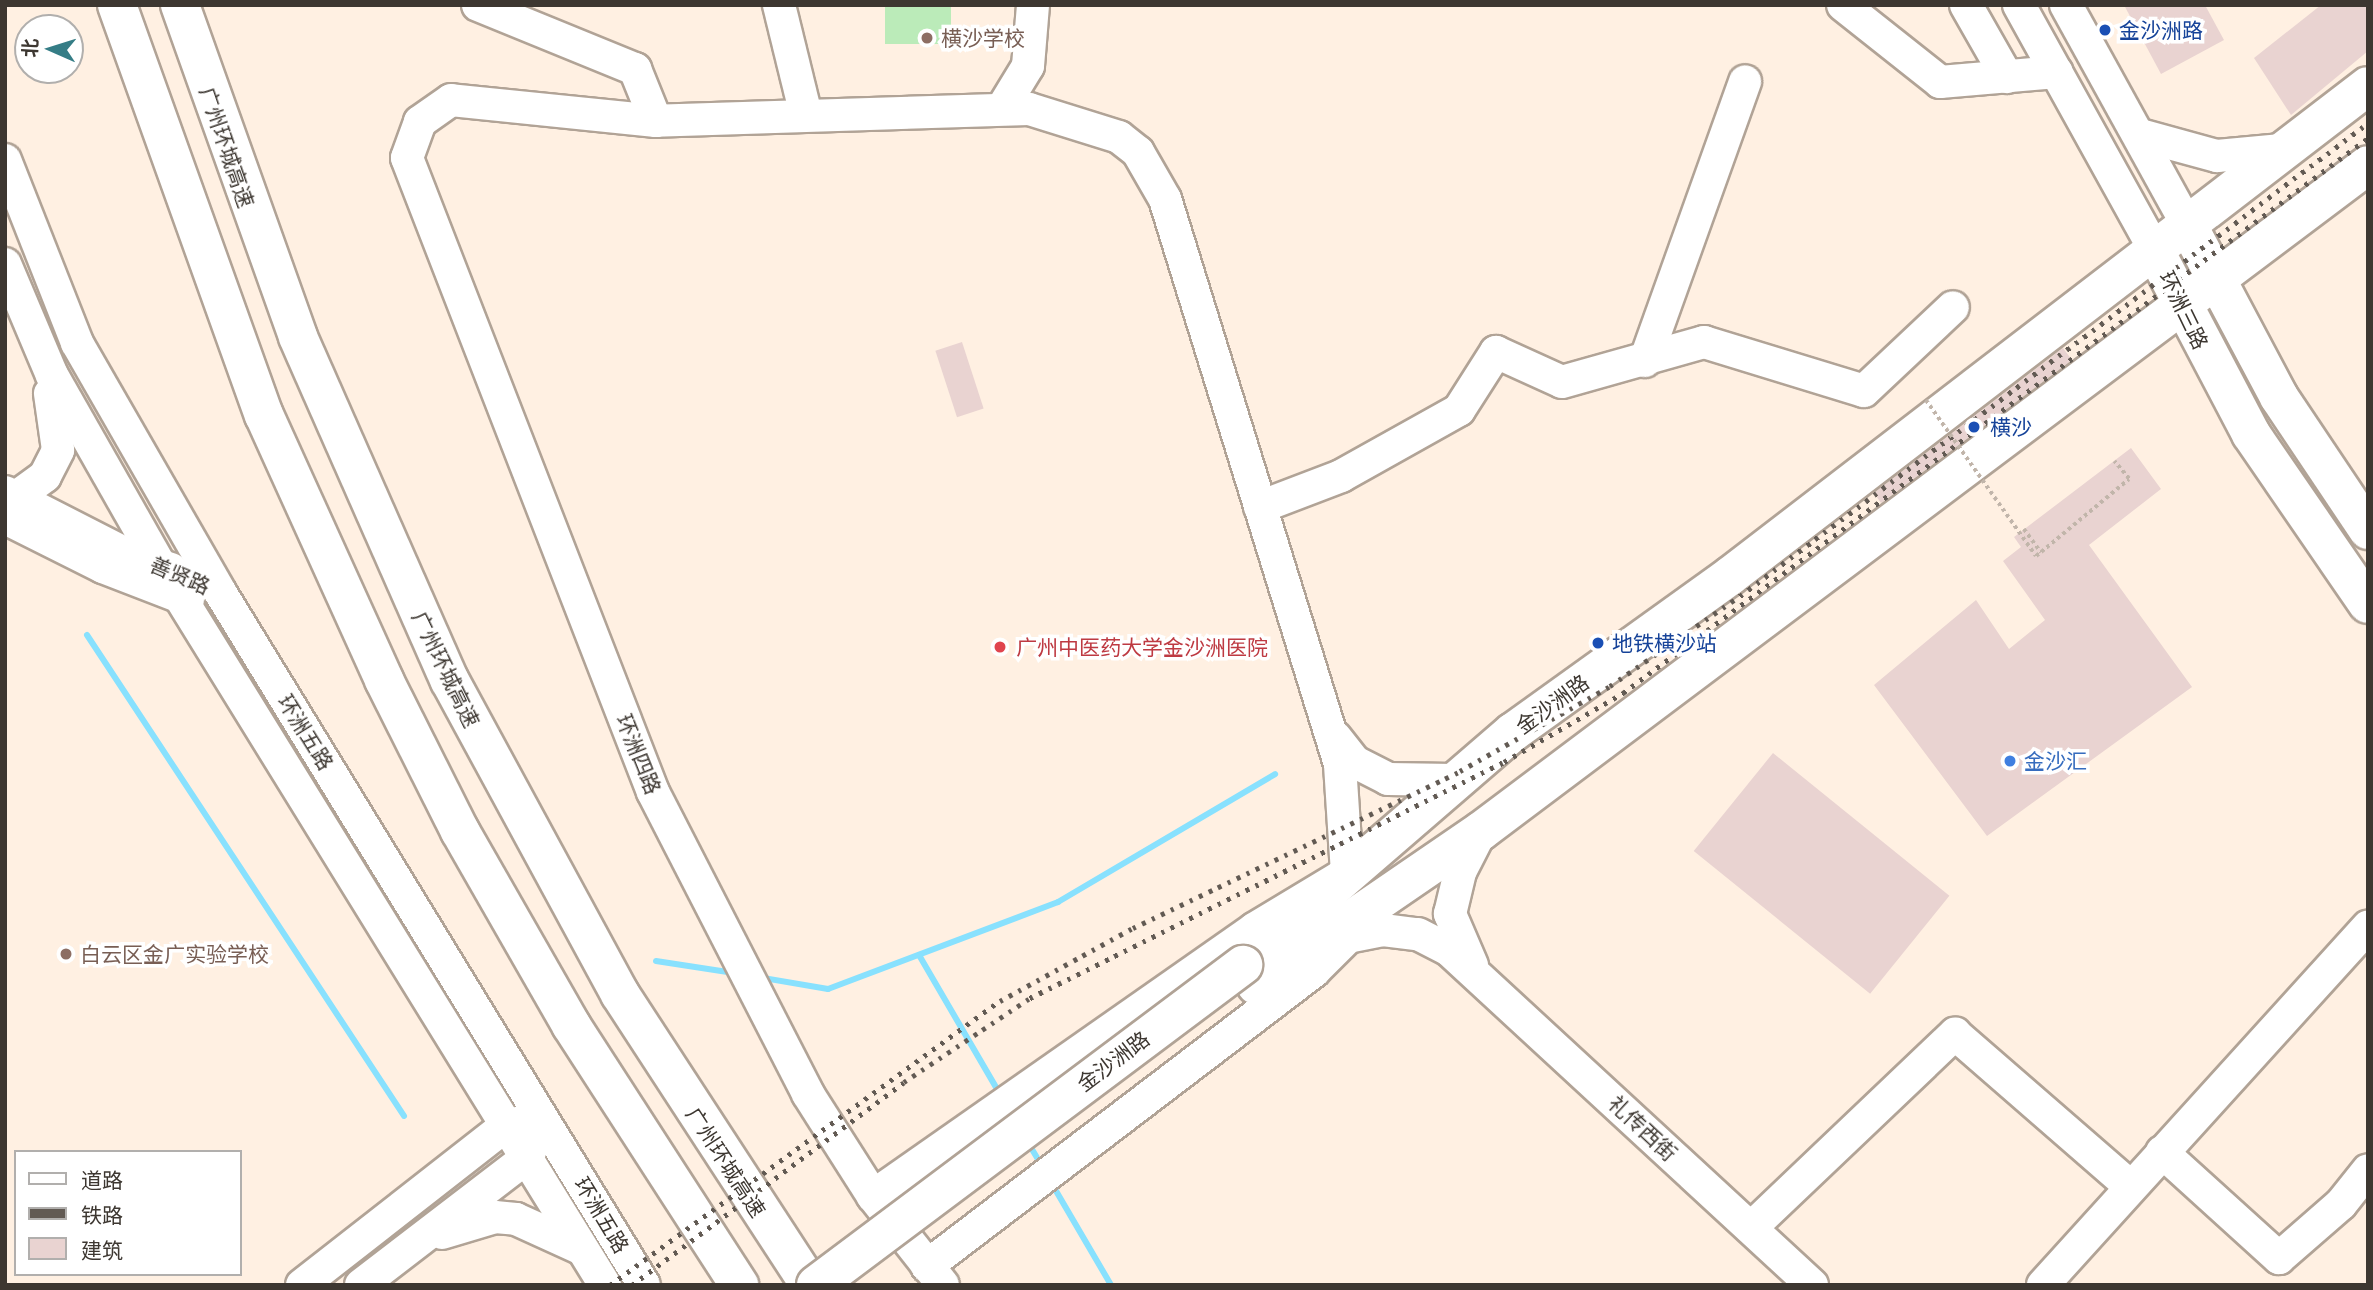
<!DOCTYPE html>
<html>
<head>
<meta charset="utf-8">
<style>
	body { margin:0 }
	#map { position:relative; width:2373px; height:1290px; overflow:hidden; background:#fff0e2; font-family:"Asap Condensed","Noto Sans SC",sans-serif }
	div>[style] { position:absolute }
	.green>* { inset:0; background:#bbebb9; transform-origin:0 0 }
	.stream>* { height:6px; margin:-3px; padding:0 3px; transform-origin:3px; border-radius:3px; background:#88e1fe }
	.building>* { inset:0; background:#e9d3d1; transform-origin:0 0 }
	.path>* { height:3.5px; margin-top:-1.75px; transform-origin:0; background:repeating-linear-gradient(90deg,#c1b5aa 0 3.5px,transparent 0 7px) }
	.roads { filter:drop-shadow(2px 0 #b1a396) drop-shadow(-2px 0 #b1a396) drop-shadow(0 2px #b1a396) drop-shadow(0 -2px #b1a396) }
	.minor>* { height:32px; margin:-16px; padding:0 16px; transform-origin:16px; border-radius:16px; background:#fff }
	.major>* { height:38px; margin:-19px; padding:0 19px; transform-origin:19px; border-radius:19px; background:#fff }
	.highway>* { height:38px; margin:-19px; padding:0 19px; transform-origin:19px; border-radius:19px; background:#fff }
	.rail>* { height:5px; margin-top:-2.5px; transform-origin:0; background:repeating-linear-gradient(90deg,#625a53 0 3.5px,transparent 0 10.5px) }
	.path-bridge>* { height:3.5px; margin-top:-1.75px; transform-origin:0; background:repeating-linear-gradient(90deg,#c1b5aa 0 3.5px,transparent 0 7px) }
	.bridges { filter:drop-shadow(2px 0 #b1a396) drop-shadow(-2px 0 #b1a396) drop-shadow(0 2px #b1a396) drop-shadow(0 -2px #b1a396) }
	.major-bridge>* { height:38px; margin:-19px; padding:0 19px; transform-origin:19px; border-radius:19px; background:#fff }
	.dots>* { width:19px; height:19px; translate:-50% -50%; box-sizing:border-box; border:4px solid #fff; border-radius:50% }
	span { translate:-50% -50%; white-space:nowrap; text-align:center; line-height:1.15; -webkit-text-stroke:7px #fff; paint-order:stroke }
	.transit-label { font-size:21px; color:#164399 }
	.left { translate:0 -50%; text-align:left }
	.education-label { font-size:21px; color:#785e54 }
	.street-label { font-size:21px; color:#3d3731 }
	.health-label { font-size:21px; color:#be3a42 }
	.shop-label { font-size:21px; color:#366cbe }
	.frame { position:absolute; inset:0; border:7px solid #3d3731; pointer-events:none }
	.legend { position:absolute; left:14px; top:1150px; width:228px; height:126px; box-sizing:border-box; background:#fff; border:2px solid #b1afad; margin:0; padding:9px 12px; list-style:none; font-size:21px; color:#3d3731 }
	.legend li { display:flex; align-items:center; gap:14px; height:35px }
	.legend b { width:35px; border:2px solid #b1afad }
	.north { position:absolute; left:14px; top:14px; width:70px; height:70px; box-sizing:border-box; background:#fff; border:2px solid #b1afad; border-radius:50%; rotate:273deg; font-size:19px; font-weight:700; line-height:28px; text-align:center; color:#3d3731 }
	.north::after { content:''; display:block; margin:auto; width:24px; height:32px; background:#357d86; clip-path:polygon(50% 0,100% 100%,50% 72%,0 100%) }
</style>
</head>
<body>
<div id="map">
	<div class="green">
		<i style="left:885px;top:5px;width:66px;height:39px"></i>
	</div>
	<div class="stream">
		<i style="left:87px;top:635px;width:576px;rotate:56.61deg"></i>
		<i style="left:919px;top:955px;width:163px;rotate:59.8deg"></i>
		<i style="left:656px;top:961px;width:79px;rotate:8.7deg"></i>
		<i style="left:758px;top:977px;width:71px;rotate:9.7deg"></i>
		<i style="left:828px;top:989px;width:246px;rotate:-20.7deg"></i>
		<i style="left:1058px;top:902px;width:252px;rotate:-30.5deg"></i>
		<i style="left:1027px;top:1141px;width:31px;rotate:59deg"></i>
		<i style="left:1052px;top:1184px;width:117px;rotate:59.7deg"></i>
	</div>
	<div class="building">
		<i style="clip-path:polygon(2124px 5px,2205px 5px,2224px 40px,2161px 74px)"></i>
		<i style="clip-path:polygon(2321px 5px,2368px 5px,2368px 51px,2291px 115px,2254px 58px)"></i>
		<i style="left:962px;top:342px;width:70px;height:28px;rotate:72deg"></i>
		<i style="clip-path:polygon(2063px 348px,2072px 360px,1881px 503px,1874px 493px)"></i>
		<i style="clip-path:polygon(2131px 448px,2161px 489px,2089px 545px,2192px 687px,1987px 836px,1874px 685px,1976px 600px,2009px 649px,2045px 620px,2003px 561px,2021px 547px,2014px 537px)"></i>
		<i style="left:1773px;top:753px;width:227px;height:126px;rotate:39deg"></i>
	</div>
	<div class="path">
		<i style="left:2024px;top:529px;width:29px;rotate:54deg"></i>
		<i style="left:2041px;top:552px;width:114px;rotate:-39.7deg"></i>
		<i style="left:2129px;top:479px;width:23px;rotate:-130deg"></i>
	</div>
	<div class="roads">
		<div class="minor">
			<i style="left:478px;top:5px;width:170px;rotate:22.2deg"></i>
			<i style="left:635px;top:69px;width:56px;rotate:68deg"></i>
			<i style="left:779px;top:5px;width:113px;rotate:76.2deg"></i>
			<i style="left:1843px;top:5px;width:124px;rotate:38.4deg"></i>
			<i style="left:1940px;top:82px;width:117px;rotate:-4.9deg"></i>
			<i style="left:1966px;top:5px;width:83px;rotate:60.3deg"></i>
			<i style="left:2019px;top:5px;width:279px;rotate:61deg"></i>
			<i style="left:2066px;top:5px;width:248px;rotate:61.1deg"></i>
			<i style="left:1003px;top:107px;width:48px;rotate:-58.6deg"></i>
			<i style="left:1028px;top:66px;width:61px;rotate:-85.3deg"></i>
			<i style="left:2140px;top:135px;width:80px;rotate:15.3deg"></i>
			<i style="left:2217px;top:156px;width:65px;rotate:-5.3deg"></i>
			<i style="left:5px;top:160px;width:197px;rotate:68.5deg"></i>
			<i style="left:77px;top:343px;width:287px;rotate:60.1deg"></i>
			<i style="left:220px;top:592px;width:812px;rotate:58.54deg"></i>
			<i style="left:5px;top:264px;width:121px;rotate:67.1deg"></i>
			<i style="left:52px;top:375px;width:216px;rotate:60.4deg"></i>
			<i style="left:159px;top:563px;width:849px;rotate:58.3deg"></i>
			<i style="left:1645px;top:361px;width:297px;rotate:-70.3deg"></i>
			<i style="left:5px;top:492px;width:140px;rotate:27.1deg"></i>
			<i style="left:130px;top:556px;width:43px;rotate:17.6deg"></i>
			<i style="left:15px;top:498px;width:37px;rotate:-36deg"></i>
			<i style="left:45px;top:476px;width:29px;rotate:-63deg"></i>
			<i style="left:58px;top:450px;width:57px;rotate:-98.1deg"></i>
			<i style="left:1260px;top:507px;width:87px;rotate:-20.9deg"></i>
			<i style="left:1341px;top:476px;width:135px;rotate:-29.2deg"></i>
			<i style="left:1459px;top:410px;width:69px;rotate:-57.5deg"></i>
			<i style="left:1496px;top:352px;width:72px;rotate:24.4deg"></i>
			<i style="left:1562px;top:382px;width:148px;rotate:-15.7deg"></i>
			<i style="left:1704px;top:342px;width:167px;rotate:17deg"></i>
			<i style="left:1864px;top:391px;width:122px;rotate:-43.3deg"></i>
			<i style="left:5px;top:518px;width:110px;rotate:26.6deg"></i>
			<i style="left:103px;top:567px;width:91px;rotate:21.2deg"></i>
			<i style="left:1336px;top:738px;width:31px;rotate:52deg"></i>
			<i style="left:1355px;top:762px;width:37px;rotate:27deg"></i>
			<i style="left:1388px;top:779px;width:66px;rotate:0.9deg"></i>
			<i style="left:1327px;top:941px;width:57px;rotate:-11.1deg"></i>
			<i style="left:1383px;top:930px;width:35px;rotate:7deg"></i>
			<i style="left:1418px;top:934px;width:35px;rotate:27deg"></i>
			<i style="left:1449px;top:950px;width:494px;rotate:42.7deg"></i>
			<i style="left:1472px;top:965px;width:56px;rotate:-113.3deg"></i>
			<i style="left:1450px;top:914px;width:43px;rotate:-76.6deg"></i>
			<i style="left:1460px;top:872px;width:46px;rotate:-62.9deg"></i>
			<i style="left:2162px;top:1152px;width:158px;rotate:42.2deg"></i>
			<i style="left:2279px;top:1258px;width:82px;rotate:-41.1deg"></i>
			<i style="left:2341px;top:1204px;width:43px;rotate:-51.5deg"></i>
			<i style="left:873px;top:1196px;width:465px;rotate:-35deg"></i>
			<i style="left:1254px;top:929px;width:109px;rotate:-31.1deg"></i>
			<i style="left:1347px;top:873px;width:109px;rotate:-93.7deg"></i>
			<i style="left:1340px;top:764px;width:591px;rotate:-107.21deg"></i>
			<i style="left:1165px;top:199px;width:54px;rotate:-119.9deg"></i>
			<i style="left:1138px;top:152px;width:24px;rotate:-142deg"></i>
			<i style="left:1119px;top:137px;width:94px;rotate:-162.7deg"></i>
			<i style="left:1029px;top:109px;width:373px;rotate:178.2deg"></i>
			<i style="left:656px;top:121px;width:206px;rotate:-174.2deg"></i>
			<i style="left:451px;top:100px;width:38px;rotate:145deg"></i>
			<i style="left:420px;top:122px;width:38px;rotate:110deg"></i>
			<i style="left:407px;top:158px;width:680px;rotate:68.79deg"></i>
			<i style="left:653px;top:792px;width:339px;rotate:62.8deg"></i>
			<i style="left:808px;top:1094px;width:121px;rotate:57.5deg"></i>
			<i style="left:873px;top:1196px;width:113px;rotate:51.8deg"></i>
			<i style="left:1751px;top:1228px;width:282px;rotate:-43.6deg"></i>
			<i style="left:1955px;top:1034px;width:233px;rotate:41deg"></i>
			<i style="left:442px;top:1233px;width:55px;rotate:-16.8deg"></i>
			<i style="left:495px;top:1217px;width:21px;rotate:5deg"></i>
			<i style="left:516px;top:1219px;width:70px;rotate:24.4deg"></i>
			<i style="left:927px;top:1266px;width:487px;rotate:-37.3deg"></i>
			<i style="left:1314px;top:971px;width:54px;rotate:-45deg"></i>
			<i style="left:302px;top:1285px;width:260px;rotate:-38deg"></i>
			<i style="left:507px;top:1125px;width:21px;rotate:-11deg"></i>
			<i style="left:361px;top:1285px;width:210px;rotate:-37.5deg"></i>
			<i style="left:528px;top:1157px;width:20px;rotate:-70deg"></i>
			<i style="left:2043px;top:1285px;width:484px;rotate:-47.8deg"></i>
		</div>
		<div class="major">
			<i style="left:2186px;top:222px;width:198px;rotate:62deg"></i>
			<i style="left:2279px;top:397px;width:160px;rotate:56.2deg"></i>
			<i style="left:2154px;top:249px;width:209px;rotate:62.3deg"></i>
			<i style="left:2251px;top:434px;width:206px;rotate:55.5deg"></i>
			<i style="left:1243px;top:965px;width:357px;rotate:-40.8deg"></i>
			<i style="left:1513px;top:732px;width:267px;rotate:-35.7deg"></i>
			<i style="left:1730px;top:576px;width:804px;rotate:-37.53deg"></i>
			<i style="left:1256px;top:985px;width:273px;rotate:-34.4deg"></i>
			<i style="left:1481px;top:831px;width:1109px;rotate:-36.9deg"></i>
		</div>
		<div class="highway">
			<i style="left:117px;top:5px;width:436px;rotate:70.3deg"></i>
			<i style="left:264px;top:415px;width:291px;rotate:65.6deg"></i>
			<i style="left:384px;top:680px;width:169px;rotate:63.3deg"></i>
			<i style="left:460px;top:831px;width:224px;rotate:60.2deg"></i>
			<i style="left:571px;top:1025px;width:310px;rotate:57.1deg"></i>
			<i style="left:180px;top:5px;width:352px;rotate:70.4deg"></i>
			<i style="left:298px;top:337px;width:376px;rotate:66.2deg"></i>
			<i style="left:450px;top:681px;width:356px;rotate:61.5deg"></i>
			<i style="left:620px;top:994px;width:348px;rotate:56.9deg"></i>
		</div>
	</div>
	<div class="rail">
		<i style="left:610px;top:1285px;width:482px;rotate:-36.1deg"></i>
		<i style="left:1000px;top:1001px;width:152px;rotate:-28.8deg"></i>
		<i style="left:1133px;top:928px;width:363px;rotate:-25.6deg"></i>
		<i style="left:1460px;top:771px;width:172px;rotate:-29.5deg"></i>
		<i style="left:1610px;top:686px;width:158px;rotate:-34.7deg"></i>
		<i style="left:1740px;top:596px;width:786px;rotate:-36.99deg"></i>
		<i style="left:632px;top:1285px;width:339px;rotate:-36.7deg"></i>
		<i style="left:904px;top:1082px;width:151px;rotate:-33.7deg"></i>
		<i style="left:1030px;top:998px;width:530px;rotate:-26.47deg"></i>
		<i style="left:1504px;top:762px;width:138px;rotate:-30.1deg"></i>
		<i style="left:1623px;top:693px;width:929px;rotate:-36.68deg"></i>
	</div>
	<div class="path-bridge">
		<i style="left:1926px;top:400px;width:191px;rotate:54.8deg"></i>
		<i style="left:2036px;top:556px;width:6px;rotate:-39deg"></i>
	</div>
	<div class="bridges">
		<div class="major-bridge">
			<i style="left:816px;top:1285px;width:534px;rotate:-36.85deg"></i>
		</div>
	</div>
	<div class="dots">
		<i style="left:2105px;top:30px;background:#1a4fb4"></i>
		<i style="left:927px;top:38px;background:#8d6e63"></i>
		<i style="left:1974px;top:427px;background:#1a4fb4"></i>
		<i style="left:1598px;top:643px;background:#1a4fb4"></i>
		<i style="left:1000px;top:647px;background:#e0444e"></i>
		<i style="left:2010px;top:761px;background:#3f7fe0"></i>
		<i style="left:66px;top:954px;background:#8d6e63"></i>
	</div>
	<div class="transit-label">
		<span class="left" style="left:2119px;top:30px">金沙洲路</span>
		<span class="left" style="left:1990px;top:427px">横沙</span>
		<span class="left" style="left:1612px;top:643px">地铁横沙站</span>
	</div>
	<div class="education-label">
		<span class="left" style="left:941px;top:38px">横沙学校</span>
		<span class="left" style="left:80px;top:954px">白云区金广实验学校</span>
	</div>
	<div class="street-label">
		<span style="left:227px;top:147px;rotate:71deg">广州环城高速</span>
		<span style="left:2184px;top:310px;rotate:64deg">环洲三路</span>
		<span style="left:180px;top:575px;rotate:23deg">善贤路</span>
		<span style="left:446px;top:669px;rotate:64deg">广州环城高速</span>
		<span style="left:1552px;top:704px;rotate:-36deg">金沙洲路</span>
		<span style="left:306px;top:732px;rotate:58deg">环洲五路</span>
		<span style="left:639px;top:754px;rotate:68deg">环洲四路</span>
		<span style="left:1113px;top:1061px;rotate:-37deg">金沙洲路</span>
		<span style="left:1643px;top:1128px;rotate:43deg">礼传西街</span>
		<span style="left:726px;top:1162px;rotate:57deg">广州环城高速</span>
		<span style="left:602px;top:1215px;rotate:59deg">环洲五路</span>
	</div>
	<div class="health-label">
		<span class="left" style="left:1016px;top:647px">广州中医药大学金沙洲医院</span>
	</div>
	<div class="shop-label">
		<span class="left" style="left:2024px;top:761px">金沙汇</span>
	</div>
	<div class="frame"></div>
	<ul class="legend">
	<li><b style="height:9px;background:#fff"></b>道路</li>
	<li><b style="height:9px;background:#625a53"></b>铁路</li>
	<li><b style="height:19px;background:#e9d3d1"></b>建筑</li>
	</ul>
	<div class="north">北</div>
</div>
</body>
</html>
